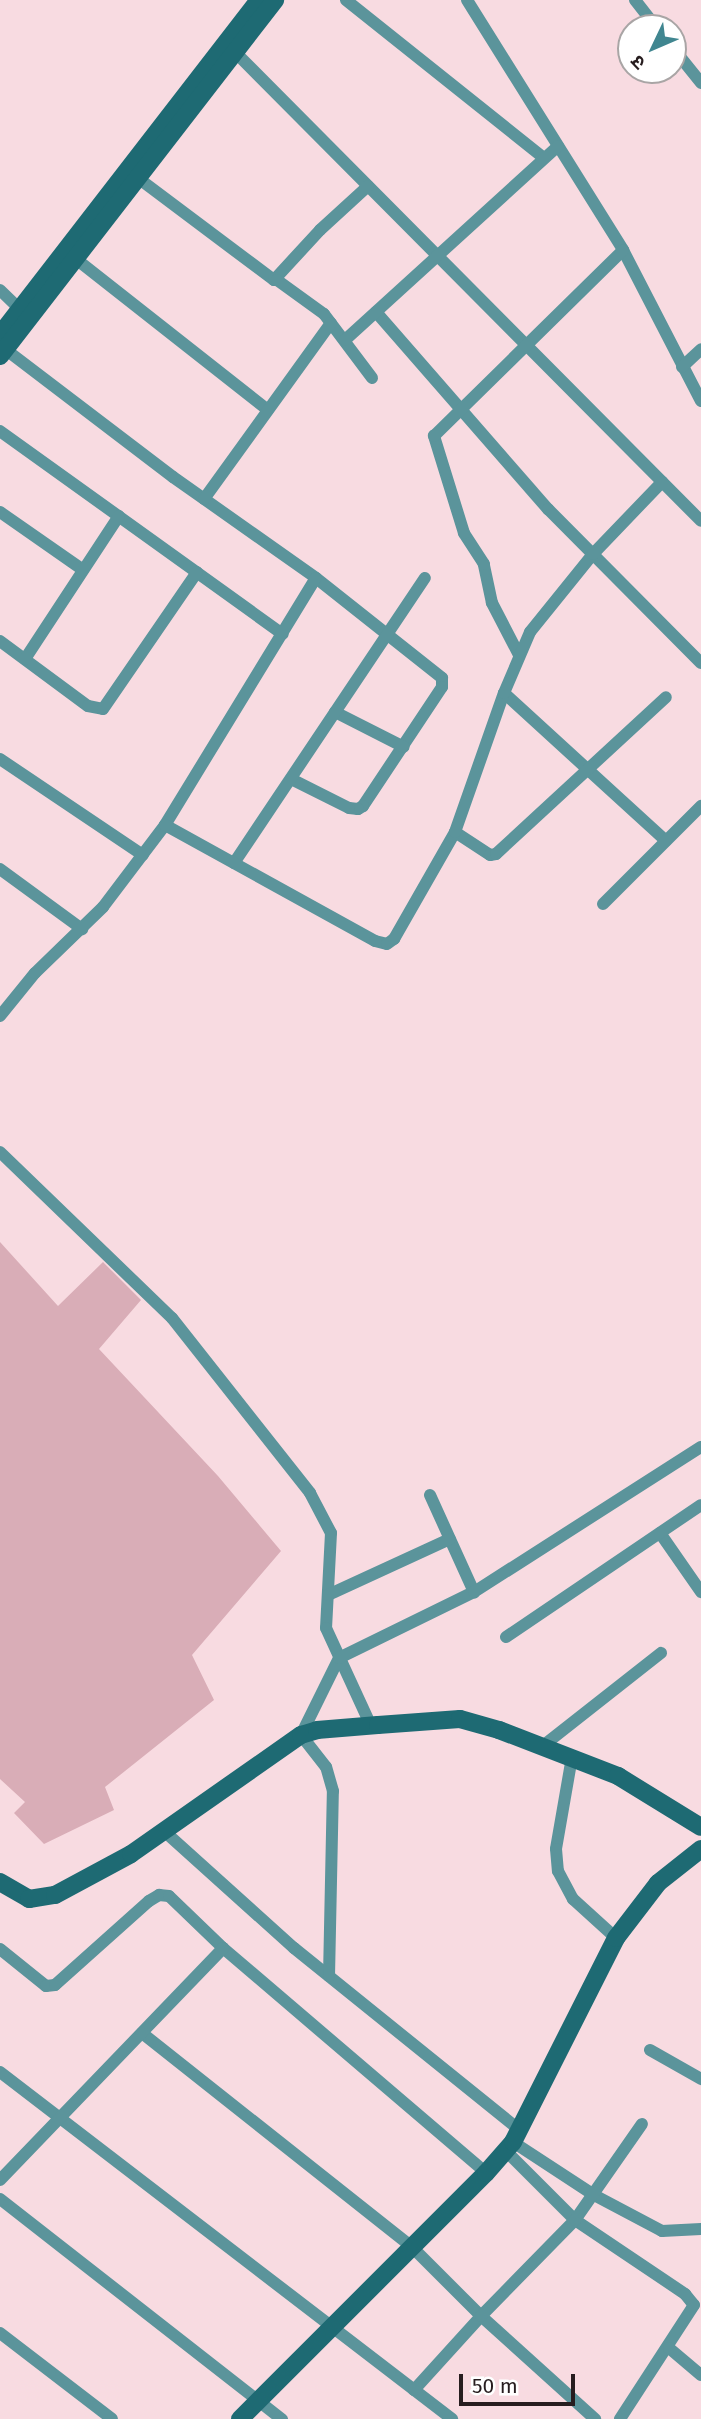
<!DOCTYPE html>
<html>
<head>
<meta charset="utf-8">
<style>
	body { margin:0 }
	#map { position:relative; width:701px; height:2419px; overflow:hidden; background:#f8dbe1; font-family:"Fira Sans","Noto Sans Devanagari",sans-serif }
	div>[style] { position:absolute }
	.green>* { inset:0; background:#d9adb7 }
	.street>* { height:12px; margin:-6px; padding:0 6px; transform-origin:6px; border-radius:6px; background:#5b949b }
	.secondary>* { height:18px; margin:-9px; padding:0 9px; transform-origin:9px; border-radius:9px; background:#1e6a73 }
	span { translate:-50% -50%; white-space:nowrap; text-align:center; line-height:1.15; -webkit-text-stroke:5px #fff; paint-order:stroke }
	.north { position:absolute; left:617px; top:14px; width:70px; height:70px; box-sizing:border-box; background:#fff; border:2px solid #a9a5a5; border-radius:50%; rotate:226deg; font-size:19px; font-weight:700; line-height:28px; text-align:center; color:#271d1f }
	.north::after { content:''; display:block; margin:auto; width:24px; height:32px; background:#408690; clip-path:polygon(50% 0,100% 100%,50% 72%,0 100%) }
	.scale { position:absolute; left:459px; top:2374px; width:116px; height:32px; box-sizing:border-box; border:4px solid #271d1f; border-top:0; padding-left:9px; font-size:21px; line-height:24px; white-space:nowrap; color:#271d1f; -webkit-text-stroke:5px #fff; paint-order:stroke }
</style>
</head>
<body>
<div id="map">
	<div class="green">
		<i style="clip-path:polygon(0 1242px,58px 1306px,103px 1262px,141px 1300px,99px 1349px,218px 1476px,281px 1551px,192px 1655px,214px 1700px,105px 1787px,114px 1810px,44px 1844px,14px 1813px,25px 1802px,0 1779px)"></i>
	</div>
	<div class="street">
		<i style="left:346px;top:0;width:253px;rotate:38.6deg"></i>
		<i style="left:467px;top:0;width:295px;rotate:58deg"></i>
		<i style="left:623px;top:250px;width:170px;rotate:62.7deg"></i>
		<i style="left:635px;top:0;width:36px;rotate:52deg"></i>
		<i style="left:673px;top:48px;width:45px;rotate:51.3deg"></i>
		<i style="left:235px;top:52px;width:661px;rotate:45.18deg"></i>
		<i style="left:138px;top:178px;width:170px;rotate:36.9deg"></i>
		<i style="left:274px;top:280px;width:68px;rotate:-47.4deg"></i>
		<i style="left:320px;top:230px;width:65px;rotate:-42.5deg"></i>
		<i style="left:76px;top:259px;width:244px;rotate:38.2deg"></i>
		<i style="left:277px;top:280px;width:58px;rotate:35.9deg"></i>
		<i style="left:324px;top:314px;width:80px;rotate:53.1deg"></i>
		<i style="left:0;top:290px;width:28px;rotate:44deg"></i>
		<i style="left:376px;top:312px;width:262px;rotate:48.9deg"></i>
		<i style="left:548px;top:509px;width:217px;rotate:45.2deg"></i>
		<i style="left:345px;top:340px;width:288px;rotate:-42.3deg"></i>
		<i style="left:5px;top:349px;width:211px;rotate:37.3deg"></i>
		<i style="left:173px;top:477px;width:175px;rotate:35.2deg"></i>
		<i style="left:316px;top:578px;width:161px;rotate:38.4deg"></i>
		<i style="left:442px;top:678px;width:9px;rotate:90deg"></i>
		<i style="left:442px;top:687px;width:143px;rotate:123.6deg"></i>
		<i style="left:363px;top:806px;width:6px;rotate:149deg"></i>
		<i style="left:358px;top:809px;width:9px;rotate:-174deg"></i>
		<i style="left:349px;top:808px;width:65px;rotate:-153.4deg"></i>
		<i style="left:682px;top:367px;width:26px;rotate:-43deg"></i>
		<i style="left:0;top:431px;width:348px;rotate:35.7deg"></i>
		<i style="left:204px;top:499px;width:217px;rotate:-54.2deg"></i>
		<i style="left:0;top:512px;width:101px;rotate:34.9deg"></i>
		<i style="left:0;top:641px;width:109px;rotate:36.5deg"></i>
		<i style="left:88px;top:706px;width:15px;rotate:11deg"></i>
		<i style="left:103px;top:709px;width:166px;rotate:-55.5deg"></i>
		<i style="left:519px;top:655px;width:59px;rotate:-117.4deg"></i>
		<i style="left:492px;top:603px;width:40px;rotate:-102deg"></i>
		<i style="left:484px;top:564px;width:37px;rotate:-123deg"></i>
		<i style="left:464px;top:533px;width:102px;rotate:-107.2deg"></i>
		<i style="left:434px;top:436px;width:265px;rotate:-44.5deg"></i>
		<i style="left:25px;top:659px;width:171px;rotate:-56.7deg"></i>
		<i style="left:504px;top:693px;width:219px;rotate:42.4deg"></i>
		<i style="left:335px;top:712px;width:77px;rotate:26.9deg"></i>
		<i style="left:0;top:759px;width:172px;rotate:33.9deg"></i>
		<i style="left:165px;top:825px;width:289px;rotate:-58.6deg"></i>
		<i style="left:455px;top:832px;width:42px;rotate:33.3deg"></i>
		<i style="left:490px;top:855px;width:6px;rotate:-9deg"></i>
		<i style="left:496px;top:854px;width:231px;rotate:-42.7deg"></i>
		<i style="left:234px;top:863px;width:343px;rotate:-56.2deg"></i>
		<i style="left:0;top:869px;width:102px;rotate:36.2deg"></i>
		<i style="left:603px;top:904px;width:139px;rotate:-45deg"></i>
		<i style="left:0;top:1016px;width:55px;rotate:-50.9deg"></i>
		<i style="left:35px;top:973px;width:95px;rotate:-44.1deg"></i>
		<i style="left:103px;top:907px;width:103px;rotate:-52.9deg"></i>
		<i style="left:165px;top:825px;width:240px;rotate:28.9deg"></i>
		<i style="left:375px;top:941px;width:12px;rotate:14deg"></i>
		<i style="left:387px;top:944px;width:9px;rotate:-36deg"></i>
		<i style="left:394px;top:939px;width:123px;rotate:-60.3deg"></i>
		<i style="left:455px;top:832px;width:147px;rotate:-70.6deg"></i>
		<i style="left:504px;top:693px;width:66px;rotate:-66.9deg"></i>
		<i style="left:530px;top:632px;width:100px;rotate:-51.1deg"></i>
		<i style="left:593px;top:554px;width:100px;rotate:-46.2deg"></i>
		<i style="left:0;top:1152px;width:239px;rotate:44deg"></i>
		<i style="left:172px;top:1318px;width:223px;rotate:51.7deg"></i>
		<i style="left:310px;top:1493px;width:45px;rotate:62.3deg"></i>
		<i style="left:331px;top:1533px;width:95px;rotate:93deg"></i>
		<i style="left:326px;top:1628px;width:108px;rotate:65.3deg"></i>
		<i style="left:430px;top:1495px;width:107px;rotate:65.6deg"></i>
		<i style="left:660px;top:1533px;width:72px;rotate:55.2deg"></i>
		<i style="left:328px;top:1595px;width:134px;rotate:-24.7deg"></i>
		<i style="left:506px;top:1637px;width:235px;rotate:-34.1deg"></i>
		<i style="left:544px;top:1745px;width:149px;rotate:-38.2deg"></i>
		<i style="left:572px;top:1757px;width:93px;rotate:99.9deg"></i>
		<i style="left:556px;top:1849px;width:22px;rotate:85deg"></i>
		<i style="left:558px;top:1871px;width:32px;rotate:62deg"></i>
		<i style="left:573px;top:1899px;width:58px;rotate:42.2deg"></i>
		<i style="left:164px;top:1831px;width:175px;rotate:42deg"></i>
		<i style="left:294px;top:1948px;width:288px;rotate:38.9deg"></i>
		<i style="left:0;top:1949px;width:59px;rotate:38.8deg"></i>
		<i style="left:46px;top:1986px;width:9px;rotate:-6deg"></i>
		<i style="left:55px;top:1985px;width:126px;rotate:-41.8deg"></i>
		<i style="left:149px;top:1901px;width:12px;rotate:-31deg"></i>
		<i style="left:159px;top:1895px;width:10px;rotate:6deg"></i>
		<i style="left:169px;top:1896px;width:75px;rotate:43.9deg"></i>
		<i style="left:223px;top:1948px;width:346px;rotate:40.5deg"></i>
		<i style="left:329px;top:1976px;width:185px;rotate:-88.8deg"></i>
		<i style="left:333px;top:1791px;width:25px;rotate:-106deg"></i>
		<i style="left:326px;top:1767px;width:41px;rotate:-128deg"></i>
		<i style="left:301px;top:1735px;width:86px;rotate:-63.7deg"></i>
		<i style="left:339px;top:1658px;width:150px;rotate:-26.1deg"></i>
		<i style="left:474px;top:1592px;width:269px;rotate:-32.6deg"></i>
		<i style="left:142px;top:2033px;width:345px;rotate:38.4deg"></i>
		<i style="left:412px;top:2247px;width:98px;rotate:45deg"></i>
		<i style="left:481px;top:2316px;width:154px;rotate:42.1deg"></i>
		<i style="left:650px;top:2050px;width:59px;rotate:29.6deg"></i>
		<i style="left:0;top:2072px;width:570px;rotate:37.51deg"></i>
		<i style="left:513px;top:2142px;width:97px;rotate:33.2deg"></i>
		<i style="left:594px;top:2195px;width:77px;rotate:27.9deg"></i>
		<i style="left:662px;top:2231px;width:39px;rotate:-3deg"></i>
		<i style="left:505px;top:2150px;width:99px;rotate:45deg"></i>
		<i style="left:575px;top:2220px;width:133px;rotate:33.9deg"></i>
		<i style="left:685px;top:2294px;width:14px;rotate:51deg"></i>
		<i style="left:694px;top:2305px;width:136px;rotate:123deg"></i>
		<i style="left:0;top:2180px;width:322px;rotate:-46.1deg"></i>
		<i style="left:0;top:2199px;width:358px;rotate:38deg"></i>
		<i style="left:0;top:2333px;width:141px;rotate:37.5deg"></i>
		<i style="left:669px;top:2348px;width:42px;rotate:40.2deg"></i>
		<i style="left:414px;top:2390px;width:100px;rotate:-47.8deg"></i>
		<i style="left:481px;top:2316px;width:134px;rotate:-45.6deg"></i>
		<i style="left:575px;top:2220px;width:117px;rotate:-55.1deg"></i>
	</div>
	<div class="secondary">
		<i style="left:0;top:335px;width:423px;rotate:-52.3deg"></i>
		<i style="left:0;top:356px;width:450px;rotate:-52.3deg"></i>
		<i style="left:0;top:1882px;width:34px;rotate:30deg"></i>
		<i style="left:29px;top:1899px;width:26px;rotate:-9deg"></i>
		<i style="left:55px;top:1895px;width:86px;rotate:-28.3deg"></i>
		<i style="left:131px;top:1854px;width:208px;rotate:-35deg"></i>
		<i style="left:301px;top:1735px;width:17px;rotate:-17deg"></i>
		<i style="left:317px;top:1730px;width:61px;rotate:-4.7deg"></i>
		<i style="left:378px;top:1725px;width:82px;rotate:-4.2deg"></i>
		<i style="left:460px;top:1719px;width:41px;rotate:15.8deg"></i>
		<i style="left:499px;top:1730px;width:128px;rotate:21.1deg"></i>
		<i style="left:618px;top:1776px;width:97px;rotate:31.6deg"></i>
		<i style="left:240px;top:2419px;width:348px;rotate:-45deg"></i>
		<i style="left:486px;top:2173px;width:41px;rotate:-48.9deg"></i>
		<i style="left:513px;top:2142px;width:229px;rotate:-63.2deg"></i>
		<i style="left:616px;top:1938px;width:69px;rotate:-52.6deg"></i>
		<i style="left:658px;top:1883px;width:55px;rotate:-38.3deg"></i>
	</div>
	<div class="north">उ</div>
	<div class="scale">50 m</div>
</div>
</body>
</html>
